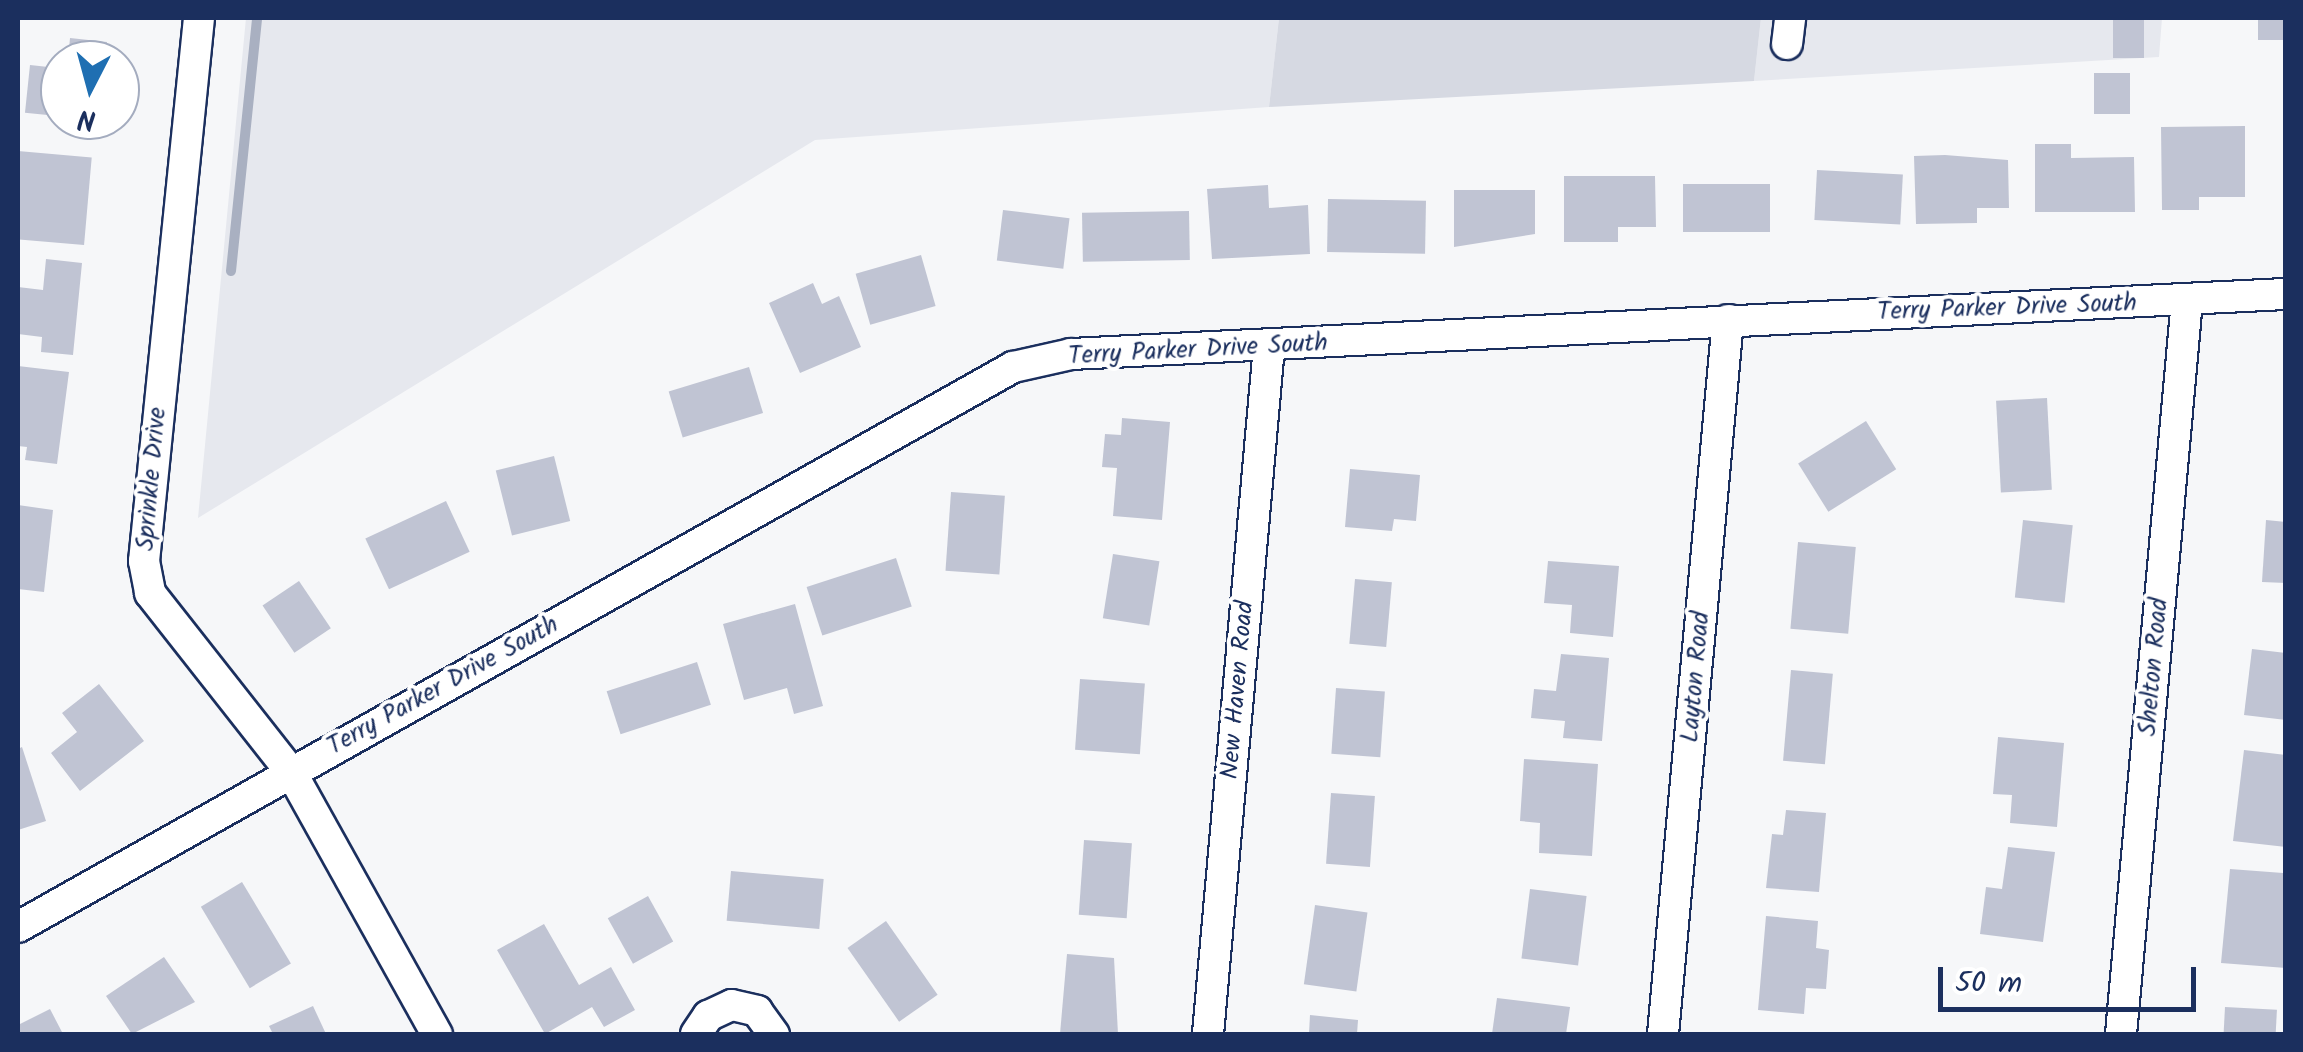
<!DOCTYPE html>
<html>
<head>
<meta charset="utf-8">
<style>
	body { margin:0 }
	#map { position:relative; width:2303px; height:1052px; overflow:hidden; background:#f6f7f9; font-family:Kalam,sans-serif }
	div>[style] { position:absolute }
	.built>* { inset:0; background:#e6e8ee }
	.green>* { inset:0; background:#d6d9e2 }
	.stream>* { height:10px; margin:-5px; padding:0 5px; transform-origin:5px; border-radius:5px; background:#a9b0c1 }
	.building>* { inset:0; background:#c0c4d3; transform-origin:0 0 }
	.roads { filter:drop-shadow(2px 0 #1b2f5e) drop-shadow(-2px 0 #1b2f5e) drop-shadow(0 2px #1b2f5e) drop-shadow(0 -2px #1b2f5e) }
	.street>* { height:30px; margin:-15px; padding:0 15px; transform-origin:15px; border-radius:15px; background:#fff }
	span { translate:-50% -50%; white-space:nowrap; text-align:center; line-height:1.15; -webkit-text-stroke:8px #fff; paint-order:stroke }
	.street-label { font-size:25px; color:#1b2f5e }
	.frame { position:absolute; inset:0; border:20px solid #1b2f5e; pointer-events:none }
	.north { position:absolute; left:40px; top:40px; width:100px; height:100px; box-sizing:border-box; background:#fff; border:2px solid #a4acbf; border-radius:50%; rotate:186deg; font-size:28px; font-weight:700; line-height:40px; text-align:center; color:#1b2f5e }
	.north::after { content:''; display:block; margin:auto; width:35px; height:45px; background:#1f6fb2; clip-path:polygon(50% 0,100% 100%,50% 72%,0 100%) }
	.scale { position:absolute; left:1938px; top:967px; width:258px; height:45px; box-sizing:border-box; border:5px solid #1b2f5e; border-top:0; padding-left:12px; font-size:30px; line-height:35px; white-space:nowrap; color:#1b2f5e; -webkit-text-stroke:8px #fff; paint-order:stroke }
</style>
</head>
<body>
<div id="map">
	<div class="built">
		<i style="clip-path:polygon(246px 18px,1279px 18px,1269px 107px,815px 140px,198px 518px)"></i>
		<i style="clip-path:polygon(1761px 18px,2162px 18px,2159px 57px,1754px 81px)"></i>
	</div>
	<div class="green">
		<i style="clip-path:polygon(1279px 18px,1761px 18px,1754px 81px,1269px 107px)"></i>
	</div>
	<div class="stream">
		<i style="left:231px;top:271px;width:254px;rotate:-84.1deg"></i>
	</div>
	<div class="building">
		<i style="left:2113px;top:18px;width:31px;height:40px"></i>
		<i style="left:2258px;top:18px;width:28px;height:22px"></i>
		<i style="clip-path:polygon(70px 38px,107px 42px,106px 60px,68px 60px)"></i>
		<i style="left:30px;top:65px;width:30px;height:48px;rotate:6deg"></i>
		<i style="left:2094px;top:73px;width:36px;height:41px"></i>
		<i style="clip-path:polygon(63px 120px,100px 120px,99px 134px,62px 131px)"></i>
		<i style="clip-path:polygon(2245px 126px,2245px 197px,2199px 197px,2199px 210px,2162px 210px,2161px 127px)"></i>
		<i style="clip-path:polygon(2035px 144px,2071px 144px,2071px 158px,2134px 157px,2135px 212px,2035px 212px)"></i>
		<i style="left:18px;top:151px;width:74px;height:88px;rotate:5deg"></i>
		<i style="clip-path:polygon(1945px 155px,2008px 160px,2009px 208px,1977px 208px,1977px 223px,1916px 224px,1914px 156px)"></i>
		<i style="left:1817px;top:170px;width:86px;height:50px;rotate:3deg"></i>
		<i style="clip-path:polygon(1564px 176px,1655px 176px,1656px 227px,1618px 227px,1618px 242px,1564px 242px)"></i>
		<i style="left:1683px;top:184px;width:87px;height:48px"></i>
		<i style="clip-path:polygon(1268px 185px,1269px 208px,1308px 205px,1310px 254px,1212px 259px,1207px 189px)"></i>
		<i style="clip-path:polygon(1454px 190px,1535px 190px,1535px 234px,1454px 247px)"></i>
		<i style="left:1328px;top:199px;width:98px;height:53px;rotate:1deg"></i>
		<i style="left:1003px;top:210px;width:67px;height:51px;rotate:7deg"></i>
		<i style="left:1189px;top:211px;width:49px;height:107px;rotate:89deg"></i>
		<i style="left:921px;top:255px;width:53px;height:68px;rotate:74deg"></i>
		<i style="clip-path:polygon(46px 259px,82px 263px,73px 355px,41px 352px,42px 337px,18px 334px,18px 287px,43px 290px)"></i>
		<i style="clip-path:polygon(813px 283px,822px 304px,839px 296px,861px 347px,800px 373px,769px 303px)"></i>
		<i style="clip-path:polygon(18px 366px,69px 372px,57px 464px,25px 460px,27px 447px,18px 446px)"></i>
		<i style="left:749px;top:367px;width:48px;height:84px;rotate:73deg"></i>
		<i style="left:2047px;top:398px;width:92px;height:51px;rotate:87deg"></i>
		<i style="clip-path:polygon(1122px 418px,1170px 422px,1162px 520px,1113px 516px,1117px 468px,1102px 467px,1105px 434px,1121px 435px)"></i>
		<i style="left:1866px;top:421px;width:57px;height:80px;rotate:58deg"></i>
		<i style="left:554px;top:456px;width:67px;height:60px;rotate:76deg"></i>
		<i style="clip-path:polygon(1350px 469px,1420px 475px,1416px 521px,1394px 519px,1392px 531px,1345px 527px)"></i>
		<i style="left:951px;top:492px;width:54px;height:79px;rotate:4deg"></i>
		<i style="left:446px;top:501px;width:56px;height:89px;rotate:65deg"></i>
		<i style="clip-path:polygon(18px 505px,53px 510px,44px 592px,18px 589px)"></i>
		<i style="left:2023px;top:520px;width:50px;height:78px;rotate:6deg"></i>
		<i style="clip-path:polygon(2266px 520px,2286px 522px,2286px 583px,2262px 582px)"></i>
		<i style="left:1798px;top:542px;width:58px;height:87px;rotate:5deg"></i>
		<i style="left:1113px;top:554px;width:47px;height:65px;rotate:9deg"></i>
		<i style="left:896px;top:558px;width:51px;height:94px;rotate:72deg"></i>
		<i style="clip-path:polygon(1548px 561px,1619px 566px,1613px 637px,1570px 633px,1572px 605px,1544px 603px)"></i>
		<i style="left:1355px;top:579px;width:37px;height:65px;rotate:5deg"></i>
		<i style="left:299px;top:581px;width:57px;height:44px;rotate:56deg"></i>
		<i style="clip-path:polygon(795px 604px,823px 706px,794px 714px,787px 688px,744px 700px,723px 624px)"></i>
		<i style="clip-path:polygon(2252px 649px,2286px 653px,2286px 720px,2244px 715px)"></i>
		<i style="clip-path:polygon(1561px 654px,1609px 658px,1602px 741px,1563px 738px,1565px 721px,1531px 718px,1534px 689px,1556px 691px)"></i>
		<i style="left:697px;top:662px;width:45px;height:95px;rotate:72deg"></i>
		<i style="left:1791px;top:670px;width:42px;height:91px;rotate:5deg"></i>
		<i style="left:1080px;top:679px;width:65px;height:71px;rotate:4deg"></i>
		<i style="clip-path:polygon(99px 684px,144px 741px,80px 791px,51px 753px,77px 732px,62px 713px)"></i>
		<i style="left:1336px;top:688px;width:49px;height:66px;rotate:4deg"></i>
		<i style="clip-path:polygon(1998px 737px,2064px 743px,2057px 827px,2010px 823px,2012px 795px,1993px 794px)"></i>
		<i style="clip-path:polygon(22px 747px,46px 821px,18px 830px,18px 749px)"></i>
		<i style="clip-path:polygon(2244px 750px,2286px 755px,2286px 847px,2233px 841px)"></i>
		<i style="clip-path:polygon(1524px 759px,1598px 764px,1592px 856px,1539px 853px,1540px 823px,1520px 821px)"></i>
		<i style="left:1331px;top:793px;width:44px;height:71px;rotate:4deg"></i>
		<i style="clip-path:polygon(1786px 810px,1826px 813px,1819px 892px,1766px 888px,1772px 834px,1783px 835px)"></i>
		<i style="left:1084px;top:840px;width:48px;height:75px;rotate:4deg"></i>
		<i style="clip-path:polygon(2008px 847px,2055px 852px,2043px 942px,1980px 934px,1986px 887px,2002px 889px)"></i>
		<i style="clip-path:polygon(2230px 869px,2283px 873px,2286px 968px,2221px 963px)"></i>
		<i style="left:731px;top:871px;width:93px;height:50px;rotate:5deg"></i>
		<i style="left:242px;top:882px;width:95px;height:48px;rotate:59deg"></i>
		<i style="left:1530px;top:889px;width:57px;height:70px;rotate:7deg"></i>
		<i style="left:648px;top:896px;width:52px;height:46px;rotate:61deg"></i>
		<i style="left:1315px;top:905px;width:53px;height:80px;rotate:8deg"></i>
		<i style="clip-path:polygon(1766px 916px,1818px 921px,1816px 948px,1829px 950px,1826px 989px,1806px 988px,1804px 1014px,1758px 1010px)"></i>
		<i style="left:886px;top:921px;width:90px;height:47px;rotate:55deg"></i>
		<i style="clip-path:polygon(544px 924px,579px 985px,611px 967px,635px 1010px,604px 1027px,592px 1007px,545px 1034px,497px 950px)"></i>
		<i style="clip-path:polygon(1067px 954px,1114px 958px,1118px 1034px,1060px 1034px)"></i>
		<i style="clip-path:polygon(164px 957px,195px 1002px,132px 1034px,106px 996px)"></i>
		<i style="clip-path:polygon(1497px 998px,1570px 1007px,1566px 1034px,1492px 1034px)"></i>
		<i style="clip-path:polygon(313px 1006px,326px 1034px,273px 1034px,269px 1026px)"></i>
		<i style="left:2225px;top:1007px;width:52px;height:27px;rotate:3deg"></i>
		<i style="clip-path:polygon(50px 1009px,63px 1034px,18px 1034px,18px 1025px)"></i>
		<i style="clip-path:polygon(1310px 1015px,1358px 1020px,1357px 1034px,1309px 1034px)"></i>
	</div>
	<div class="roads">
		<div class="street">
			<i style="left:199px;top:18px;width:546px;rotate:95.78deg"></i>
			<i style="left:144px;top:561px;width:33px;rotate:79deg"></i>
			<i style="left:150px;top:593px;width:228px;rotate:51.8deg"></i>
			<i style="left:291px;top:772px;width:300px;rotate:60.9deg"></i>
			<i style="left:1787px;top:44px;width:26px;rotate:-83deg"></i>
			<i style="left:18px;top:927px;width:1142px;rotate:-29.37deg"></i>
			<i style="left:1013px;top:367px;width:59px;rotate:-12.6deg"></i>
			<i style="left:1071px;top:354px;width:1216px;rotate:-2.83deg"></i>
			<i style="left:696px;top:1034px;width:22px;rotate:-56deg"></i>
			<i style="left:708px;top:1016px;width:26px;rotate:-25deg"></i>
			<i style="left:732px;top:1005px;width:26px;rotate:13deg"></i>
			<i style="left:757px;top:1011px;width:29px;rotate:54deg"></i>
			<i style="left:1208px;top:1034px;width:691px;rotate:-84.93deg"></i>
			<i style="left:1663px;top:1034px;width:717px;rotate:-84.8deg"></i>
			<i style="left:2121px;top:1034px;width:737px;rotate:-84.86deg"></i>
		</div>
	</div>
	<div class="street-label">
		<span style="left:2007px;top:308px;rotate:-2deg">Terry Parker Drive South</span>
		<span style="left:1198px;top:350px;rotate:-3deg">Terry Parker Drive South</span>
		<span style="left:152px;top:479px;rotate:-85deg">Sprinkle Drive</span>
		<span style="left:2154px;top:667px;rotate:-85deg">Shelton Road</span>
		<span style="left:1696px;top:677px;rotate:-85deg">Layton Road</span>
		<span style="left:443px;top:686px;rotate:-29deg">Terry Parker Drive South</span>
		<span style="left:1238px;top:690px;rotate:-85deg">New Haven Road</span>
	</div>
	<div class="frame"></div>
	<div class="north">N</div>
	<div class="scale">50 m</div>
</div>
</body>
</html>
